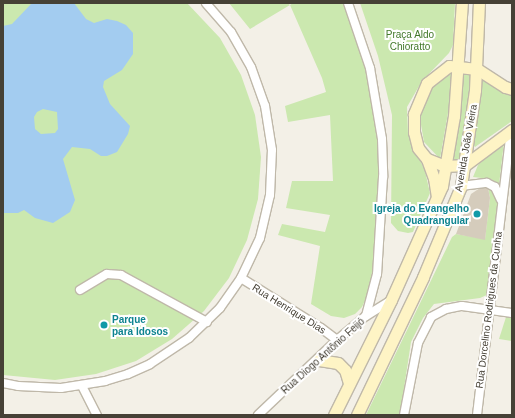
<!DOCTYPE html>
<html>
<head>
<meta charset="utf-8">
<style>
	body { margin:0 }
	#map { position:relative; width:515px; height:418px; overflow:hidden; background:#f3f0e7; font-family:Helvetica,sans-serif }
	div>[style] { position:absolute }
	.green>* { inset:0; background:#cbe8af }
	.water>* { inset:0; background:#a3ccf0 }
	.building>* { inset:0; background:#d5ccbc }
	.roads { filter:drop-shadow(1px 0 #bfb8a9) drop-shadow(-1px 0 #bfb8a9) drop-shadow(0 1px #bfb8a9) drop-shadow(0 -1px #bfb8a9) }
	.street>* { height:8px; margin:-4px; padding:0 4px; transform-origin:4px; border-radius:4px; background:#fff }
	.secondary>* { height:11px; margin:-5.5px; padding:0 5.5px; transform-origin:5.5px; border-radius:5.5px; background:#fef4c5 }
	.dots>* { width:11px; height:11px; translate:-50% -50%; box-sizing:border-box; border:2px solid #fff; border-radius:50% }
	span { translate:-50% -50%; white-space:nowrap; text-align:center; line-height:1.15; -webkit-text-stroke:4px #fff; paint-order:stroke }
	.park-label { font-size:10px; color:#427829 }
	.street-label { font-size:10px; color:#464136 }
	.culture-label { font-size:10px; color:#0d838f; font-weight:700 }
	.right { translate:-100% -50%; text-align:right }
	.left { translate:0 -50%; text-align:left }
	.frame { position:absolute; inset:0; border:4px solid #464136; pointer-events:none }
</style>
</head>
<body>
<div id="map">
	<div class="green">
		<i style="clip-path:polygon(3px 3px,187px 3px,220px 38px,241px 75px,255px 115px,261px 157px,258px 199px,247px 240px,229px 278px,204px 311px,172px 339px,136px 361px,96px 374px,55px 380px,3px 375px)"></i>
		<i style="clip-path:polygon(229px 3px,287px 3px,290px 5px,293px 3px,343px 3px,355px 31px,370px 78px,379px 135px,379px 187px,374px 261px,368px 294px,362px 307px,355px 314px,344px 318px,331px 316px,311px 304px,320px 246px,278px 235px,282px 224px,325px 232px,330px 215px,286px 208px,292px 181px,333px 181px,330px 115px,288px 122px,285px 106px,326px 92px,322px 78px,290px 5px,250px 29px)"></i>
		<i style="clip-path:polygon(360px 3px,455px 3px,453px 45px,449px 53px,422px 81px,407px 107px,408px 133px,425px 171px,430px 193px,413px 232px,408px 233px,398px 231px,391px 223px,392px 115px,378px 56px)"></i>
		<i style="clip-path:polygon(467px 71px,471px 72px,469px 104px,460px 161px,449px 162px,462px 73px)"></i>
		<i style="clip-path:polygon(447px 73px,455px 73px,440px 159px,424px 142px,420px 119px,425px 98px,436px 80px)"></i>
		<i style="clip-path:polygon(483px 76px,497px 89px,512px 94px,512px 121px,475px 147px,473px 145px,480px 78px)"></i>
		<i style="clip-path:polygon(504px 142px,499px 185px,491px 179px,473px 177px,478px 165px)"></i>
		<i style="clip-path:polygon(493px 187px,502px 202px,489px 294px,480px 298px,434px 304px,423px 318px,411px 342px,400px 415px,366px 415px,452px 237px,456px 234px,485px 239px,490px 198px,488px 188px)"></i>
		<i style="clip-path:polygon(512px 314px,512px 341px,499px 339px,506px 317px)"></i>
	</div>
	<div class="water">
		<i style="clip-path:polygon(evenodd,32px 3px,74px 3px,86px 19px,94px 23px,107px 19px,117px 21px,126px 25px,133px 33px,133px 54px,122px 70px,104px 81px,103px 87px,110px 104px,130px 126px,128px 134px,117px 152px,107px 156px,101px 156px,90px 149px,72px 147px,63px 159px,75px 200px,70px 212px,53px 223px,35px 218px,24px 210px,18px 213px,3px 213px,3px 26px,12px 24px,32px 3px,43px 109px,57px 112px,58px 129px,55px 133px,41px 134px,35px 129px,34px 117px,37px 112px,43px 109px)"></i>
	</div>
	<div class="building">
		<i style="clip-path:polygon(480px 188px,488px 188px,490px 198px,485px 240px,456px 234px,471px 194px)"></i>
	</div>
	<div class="roads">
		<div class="street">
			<i style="left:348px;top:3px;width:69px;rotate:71.3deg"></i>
			<i style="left:370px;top:68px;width:72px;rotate:80.4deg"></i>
			<i style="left:382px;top:139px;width:38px;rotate:88deg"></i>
			<i style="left:383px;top:177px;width:97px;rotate:93.5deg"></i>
			<i style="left:377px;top:274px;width:43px;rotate:104.7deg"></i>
			<i style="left:461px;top:186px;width:26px;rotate:-7deg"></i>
			<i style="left:487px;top:183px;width:9px;rotate:27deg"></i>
			<i style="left:495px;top:187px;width:14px;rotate:65deg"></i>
			<i style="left:241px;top:278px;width:94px;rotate:32deg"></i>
			<i style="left:321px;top:328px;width:20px;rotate:37deg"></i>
			<i style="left:80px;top:290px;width:31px;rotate:-31deg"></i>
			<i style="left:107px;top:274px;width:14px;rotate:4deg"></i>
			<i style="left:121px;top:275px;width:98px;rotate:28.7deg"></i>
			<i style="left:3px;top:383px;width:15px;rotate:11deg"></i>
			<i style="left:18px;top:386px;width:43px;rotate:2.7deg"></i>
			<i style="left:61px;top:388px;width:45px;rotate:-9deg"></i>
			<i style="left:105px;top:381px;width:24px;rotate:-17deg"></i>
			<i style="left:128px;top:374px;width:24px;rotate:-24deg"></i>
			<i style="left:150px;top:364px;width:47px;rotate:-33.7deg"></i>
			<i style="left:189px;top:338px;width:43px;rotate:-44.1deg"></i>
			<i style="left:220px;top:308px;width:37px;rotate:-55deg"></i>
			<i style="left:241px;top:278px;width:44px;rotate:-64.6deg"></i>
			<i style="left:260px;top:238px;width:44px;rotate:-76.9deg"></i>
			<i style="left:270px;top:195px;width:45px;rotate:-87.5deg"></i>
			<i style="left:272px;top:150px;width:45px;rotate:-99deg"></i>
			<i style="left:265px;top:106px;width:41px;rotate:-109.7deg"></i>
			<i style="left:251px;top:67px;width:40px;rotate:-119.7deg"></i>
			<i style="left:231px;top:32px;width:38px;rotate:-131deg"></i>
			<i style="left:82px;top:386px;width:33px;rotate:63deg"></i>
			<i style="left:258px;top:415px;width:109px;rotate:-43.5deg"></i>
			<i style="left:337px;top:340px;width:38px;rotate:-40deg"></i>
			<i style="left:366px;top:316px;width:28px;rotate:-32deg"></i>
			<i style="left:404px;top:415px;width:73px;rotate:-79deg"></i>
			<i style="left:418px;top:343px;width:29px;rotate:-63deg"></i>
			<i style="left:431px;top:317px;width:17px;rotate:-28deg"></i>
			<i style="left:446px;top:309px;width:16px;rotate:-11deg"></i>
			<i style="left:462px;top:306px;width:50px;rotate:8deg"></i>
			<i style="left:477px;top:415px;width:286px;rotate:-83.2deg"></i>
		</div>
		<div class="secondary">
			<i style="left:512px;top:89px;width:7px;rotate:-164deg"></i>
			<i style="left:505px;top:87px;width:33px;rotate:-147deg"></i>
			<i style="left:477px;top:69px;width:28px;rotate:-174deg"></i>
			<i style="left:449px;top:66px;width:28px;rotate:142deg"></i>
			<i style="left:427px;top:83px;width:34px;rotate:113deg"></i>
			<i style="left:414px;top:114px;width:18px;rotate:90deg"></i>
			<i style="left:414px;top:132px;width:16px;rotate:76deg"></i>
			<i style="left:418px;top:148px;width:14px;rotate:51deg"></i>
			<i style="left:427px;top:159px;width:19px;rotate:21deg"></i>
			<i style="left:445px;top:166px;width:20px;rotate:-3deg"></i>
			<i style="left:465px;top:165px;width:59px;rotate:-36.7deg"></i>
			<i style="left:427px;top:159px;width:20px;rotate:70deg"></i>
			<i style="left:434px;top:178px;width:18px;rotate:81deg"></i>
			<i style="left:319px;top:360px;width:19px;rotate:9deg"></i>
			<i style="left:338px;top:363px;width:10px;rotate:45deg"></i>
			<i style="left:345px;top:370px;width:14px;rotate:73deg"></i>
			<i style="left:334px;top:415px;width:128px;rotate:-63.6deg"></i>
			<i style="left:391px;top:300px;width:125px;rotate:-65.9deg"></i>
			<i style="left:442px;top:186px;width:71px;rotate:-80.3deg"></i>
			<i style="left:454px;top:116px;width:113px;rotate:-86deg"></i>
			<i style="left:357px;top:415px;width:153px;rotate:-64.4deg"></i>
			<i style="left:423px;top:277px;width:99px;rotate:-67.3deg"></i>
			<i style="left:461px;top:186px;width:97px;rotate:-81.7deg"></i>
			<i style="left:475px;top:90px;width:87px;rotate:-87.4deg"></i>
		</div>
	</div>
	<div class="dots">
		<i style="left:477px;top:214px;background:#0f9aa8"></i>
		<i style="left:104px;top:325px;background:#0f9aa8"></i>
	</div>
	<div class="park-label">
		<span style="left:410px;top:40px">Praça Aldo<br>Chioratto</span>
	</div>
	<div class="street-label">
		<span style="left:466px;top:148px;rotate:-80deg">Avenida João Vieira</span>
		<span style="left:289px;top:309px;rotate:32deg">Rua Henrique Dias</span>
		<span style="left:489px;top:310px;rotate:-83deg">Rua Dorcelino Rodrigues da Cunha</span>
		<span style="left:323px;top:356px;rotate:-42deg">Rua Diogo Antônio Feijó</span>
	</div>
	<div class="culture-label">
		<span class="right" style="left:469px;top:214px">Igreja do Evangelho<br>Quadrangular</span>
		<span class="left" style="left:112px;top:325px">Parque<br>para Idosos</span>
	</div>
	<div class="frame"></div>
</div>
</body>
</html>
